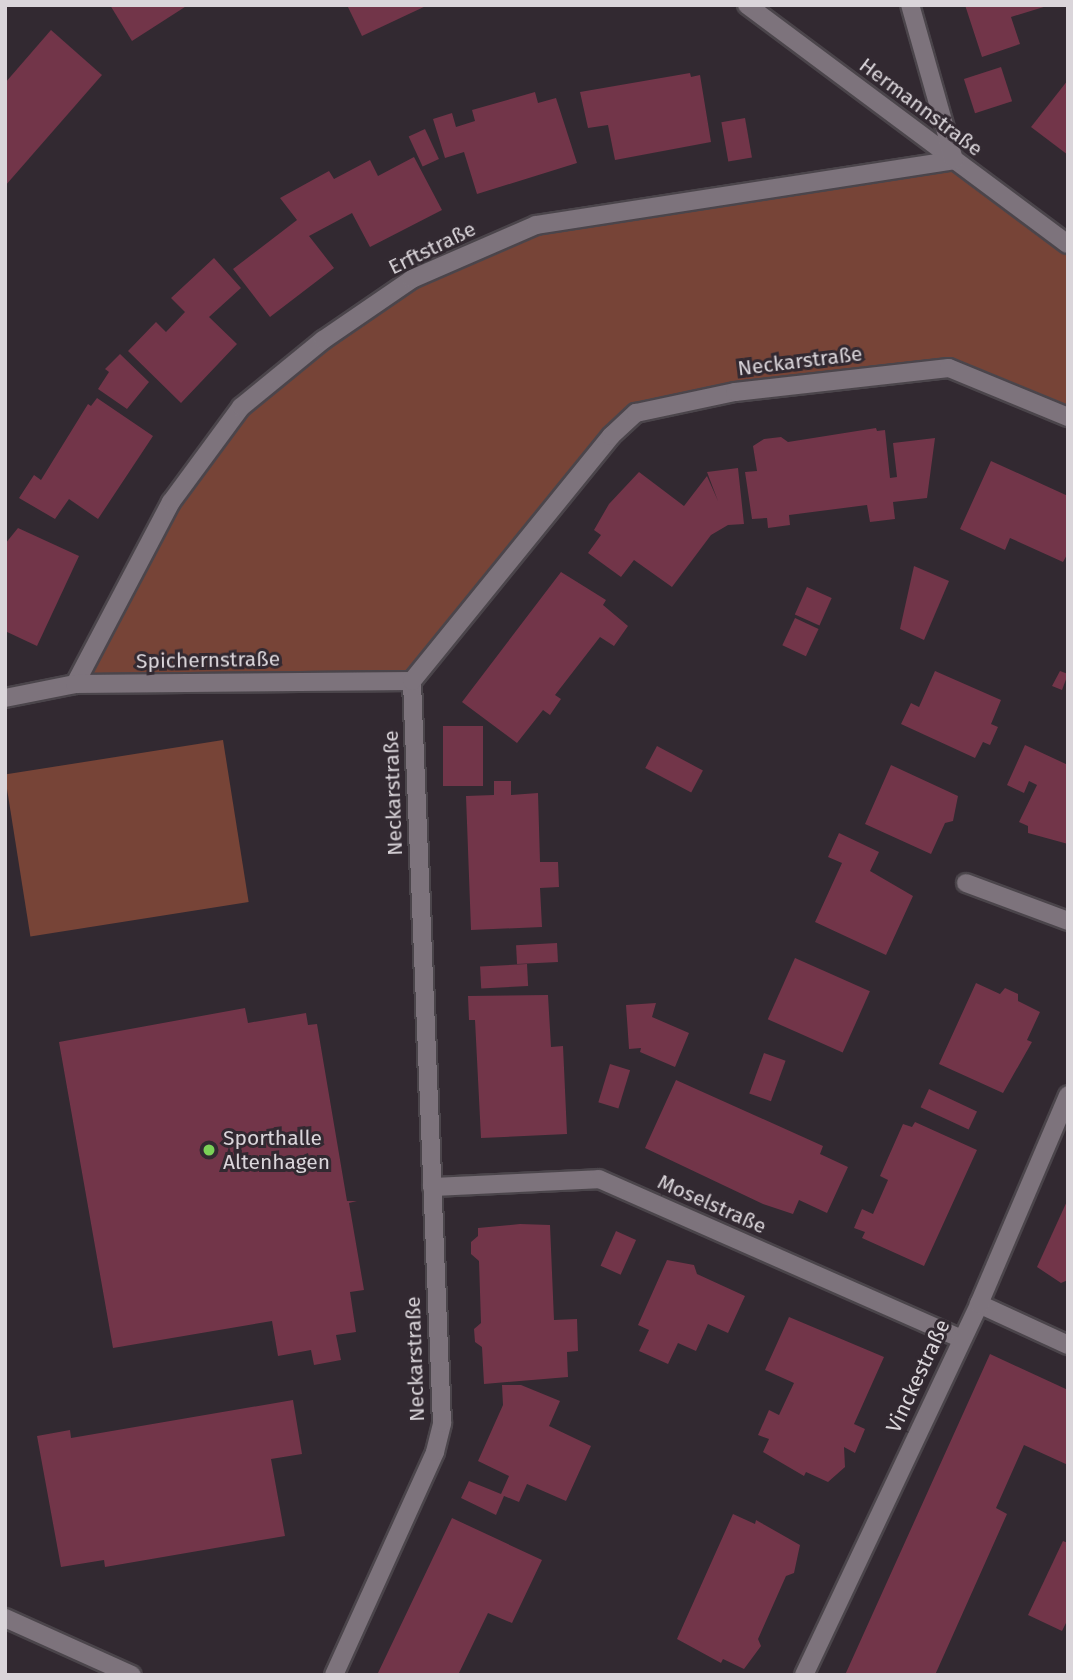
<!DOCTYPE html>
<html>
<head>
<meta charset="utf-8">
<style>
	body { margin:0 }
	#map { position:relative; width:1073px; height:1680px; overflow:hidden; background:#322931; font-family:"Fira Sans",sans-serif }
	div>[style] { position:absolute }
	.green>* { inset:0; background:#774437; transform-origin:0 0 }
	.building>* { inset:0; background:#723549; transform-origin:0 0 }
	.roads { filter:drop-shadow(2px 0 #4b454b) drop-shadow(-2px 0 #4b454b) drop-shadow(0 2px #4b454b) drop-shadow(0 -2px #4b454b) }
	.minor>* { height:18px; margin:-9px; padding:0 9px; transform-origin:9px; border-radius:9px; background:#7d737c }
	.dots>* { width:19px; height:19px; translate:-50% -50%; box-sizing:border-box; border:4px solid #322931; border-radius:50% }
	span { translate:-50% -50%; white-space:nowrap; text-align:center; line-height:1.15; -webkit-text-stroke:6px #322931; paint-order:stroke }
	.street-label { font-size:21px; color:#dad5da }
	.poi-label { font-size:21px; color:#dad5da }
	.left { translate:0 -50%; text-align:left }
	.frame { position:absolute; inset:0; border:7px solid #dad5da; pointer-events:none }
</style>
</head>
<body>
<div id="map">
	<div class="green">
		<i style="clip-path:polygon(954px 160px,1068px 244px,1068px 413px,949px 368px,636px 413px,412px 681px,75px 684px,171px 502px,241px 407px,412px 279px,536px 225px)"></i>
		<i style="left:223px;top:740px;width:164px;height:221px;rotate:81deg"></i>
	</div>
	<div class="building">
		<i style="clip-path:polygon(110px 5px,188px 5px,132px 41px)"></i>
		<i style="clip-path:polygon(347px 5px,428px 5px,362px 36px)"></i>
		<i style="clip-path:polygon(965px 5px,1047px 5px,1047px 6px,1011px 17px,1020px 44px,982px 57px)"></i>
		<i style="clip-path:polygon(51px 30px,102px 75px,5px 186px,5px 83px)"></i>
		<i style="left:1001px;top:67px;width:36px;height:39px;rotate:72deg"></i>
		<i style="clip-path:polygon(690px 73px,691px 77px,700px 75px,711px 142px,615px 160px,608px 125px,588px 128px,580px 92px)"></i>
		<i style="clip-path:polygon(1068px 80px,1068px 155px,1031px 127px)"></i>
		<i style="clip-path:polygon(535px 92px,538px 103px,556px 98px,577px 163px,477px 194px,464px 152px,445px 158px,433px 119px,452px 113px,456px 127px,475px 121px,472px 110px)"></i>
		<i style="left:745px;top:118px;width:40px;height:24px;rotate:80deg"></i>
		<i style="left:425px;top:129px;width:33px;height:18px;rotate:65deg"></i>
		<i style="clip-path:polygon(414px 157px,442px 210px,370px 247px,352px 213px,309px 236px,334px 268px,270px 317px,233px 269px,297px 220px,280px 198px,329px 171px,334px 179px,370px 160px,378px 176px)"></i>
		<i style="clip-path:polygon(214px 258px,241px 288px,209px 317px,237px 344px,181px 403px,128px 351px,156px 322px,166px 332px,185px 312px,171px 298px)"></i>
		<i style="clip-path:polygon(120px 354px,149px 382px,127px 409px,98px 389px,109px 372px,105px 369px)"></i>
		<i style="clip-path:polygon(97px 398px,153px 436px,98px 519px,69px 499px,55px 519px,19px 498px,34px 475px,41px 480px,88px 404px,91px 406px)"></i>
		<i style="clip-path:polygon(876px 428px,877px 431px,885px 430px,890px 478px,897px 477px,893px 443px,935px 438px,927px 498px,893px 502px,895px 519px,870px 522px,867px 505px,789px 515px,790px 525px,768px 528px,767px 518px,752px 519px,745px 472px,757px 471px,753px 446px,764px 439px,781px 437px,788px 442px)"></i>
		<i style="clip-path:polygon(991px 461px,1068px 496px,1068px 553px,1063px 562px,1010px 538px,1005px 550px,960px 529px)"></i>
		<i style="clip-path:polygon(738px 468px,744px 524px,728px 525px,711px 535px,672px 587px,634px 560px,621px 577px,588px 553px,601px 535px,594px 530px,609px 504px,639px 472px,684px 506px,707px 476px,718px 501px,707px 472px)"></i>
		<i style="clip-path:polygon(18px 528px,79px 556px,37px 646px,5px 631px,5px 544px)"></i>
		<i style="clip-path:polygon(914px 566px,949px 581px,924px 640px,900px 629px)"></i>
		<i style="clip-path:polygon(561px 572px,606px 600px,603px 605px,628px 626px,614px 646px,600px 637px,555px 695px,561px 699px,550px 715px,543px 710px,517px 743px,462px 702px)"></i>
		<i style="left:807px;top:587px;width:27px;height:30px;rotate:24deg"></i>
		<i style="left:795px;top:618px;width:26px;height:30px;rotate:25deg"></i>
		<i style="clip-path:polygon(935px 671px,1001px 700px,991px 724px,998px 727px,990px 745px,983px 742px,975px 758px,901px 724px,911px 703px,919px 707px)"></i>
		<i style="clip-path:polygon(1060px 671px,1068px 674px,1062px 690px,1052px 686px)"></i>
		<i style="left:483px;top:726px;width:60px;height:40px;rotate:90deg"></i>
		<i style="clip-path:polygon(1025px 745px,1068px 765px,1068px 844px,1028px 833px,1028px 826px,1019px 822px,1037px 785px,1029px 781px,1024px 793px,1007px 785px)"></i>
		<i style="left:657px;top:746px;width:52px;height:25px;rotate:28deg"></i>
		<i style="clip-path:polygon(891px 765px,958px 796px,953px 821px,945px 823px,931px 854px,865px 824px)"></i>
		<i style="clip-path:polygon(494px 781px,511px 781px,511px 795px,538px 793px,540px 862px,558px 862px,559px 887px,540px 888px,542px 927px,471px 930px,466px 796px,494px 795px)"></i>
		<i style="clip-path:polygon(839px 833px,879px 852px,870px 871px,913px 896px,886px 955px,815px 922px,842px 863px,828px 857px)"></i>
		<i style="left:557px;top:943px;width:19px;height:41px;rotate:87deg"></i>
		<i style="left:795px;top:958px;width:82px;height:67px;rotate:24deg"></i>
		<i style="left:527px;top:964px;width:22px;height:47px;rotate:87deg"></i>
		<i style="clip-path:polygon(976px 983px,1000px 994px,1005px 988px,1018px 994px,1018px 1001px,1040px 1012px,1027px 1040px,1032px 1042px,1003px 1093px,939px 1064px)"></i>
		<i style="clip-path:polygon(548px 995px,551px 1047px,563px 1046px,567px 1134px,481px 1138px,475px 1020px,469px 1020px,468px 996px)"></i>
		<i style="clip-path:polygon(656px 1003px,652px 1017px,689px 1033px,675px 1067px,640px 1052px,641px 1048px,629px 1049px,626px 1005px)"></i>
		<i style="clip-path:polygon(245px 1008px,248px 1023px,306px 1013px,308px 1025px,317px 1024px,347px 1201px,357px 1201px,349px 1203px,364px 1290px,350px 1292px,356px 1332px,336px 1335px,341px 1360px,314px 1365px,311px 1350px,278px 1356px,272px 1321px,113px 1348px,59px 1042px)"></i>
		<i style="left:764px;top:1053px;width:23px;height:43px;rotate:20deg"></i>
		<i style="left:610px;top:1064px;width:21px;height:40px;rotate:17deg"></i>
		<i style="clip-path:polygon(676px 1080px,823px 1146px,820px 1154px,848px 1167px,827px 1213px,799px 1200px,793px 1214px,763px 1204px,645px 1148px)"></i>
		<i style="left:929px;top:1089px;width:53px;height:20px;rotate:25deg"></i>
		<i style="clip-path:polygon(915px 1122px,977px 1150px,924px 1266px,862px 1238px,865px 1232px,854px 1228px,862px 1209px,873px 1214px,888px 1180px,880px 1176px,903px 1124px,912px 1127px)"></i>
		<i style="clip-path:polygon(1068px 1199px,1068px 1280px,1061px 1283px,1037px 1267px)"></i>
		<i style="clip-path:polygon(520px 1224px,550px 1225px,554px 1320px,577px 1319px,578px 1351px,567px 1352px,568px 1377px,484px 1384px,482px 1347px,475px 1342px,474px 1329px,481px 1323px,479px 1261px,471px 1254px,471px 1242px,478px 1236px,478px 1228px)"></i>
		<i style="left:616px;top:1231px;width:22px;height:38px;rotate:24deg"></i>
		<i style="clip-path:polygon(667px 1260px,694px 1265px,697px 1274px,745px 1296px,728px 1333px,708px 1324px,696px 1351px,678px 1343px,668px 1364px,639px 1351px,649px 1330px,638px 1325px)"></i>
		<i style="clip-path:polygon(789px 1317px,884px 1357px,854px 1424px,865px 1429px,855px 1453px,844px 1447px,845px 1467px,828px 1482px,806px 1472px,804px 1476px,763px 1452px,769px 1439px,758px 1435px,769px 1410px,779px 1415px,794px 1383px,765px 1370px)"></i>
		<i style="clip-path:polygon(990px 1354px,1068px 1390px,1068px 1465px,1024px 1445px,996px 1508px,1007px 1514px,935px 1675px,845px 1675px)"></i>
		<i style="clip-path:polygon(502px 1385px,521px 1385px,560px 1401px,549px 1426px,591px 1446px,566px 1501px,527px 1484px,519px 1502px,504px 1496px,496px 1515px,461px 1498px,469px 1481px,501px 1494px,509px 1476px,478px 1461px,503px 1405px)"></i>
		<i style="clip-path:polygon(293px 1400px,302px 1454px,271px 1459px,285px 1536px,105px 1567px,104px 1560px,61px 1567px,37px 1436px,70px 1430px,71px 1438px)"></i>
		<i style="clip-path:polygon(733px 1514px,755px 1524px,756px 1520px,800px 1545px,794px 1573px,786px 1576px,758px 1639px,761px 1646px,744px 1669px,723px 1659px,721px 1663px,677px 1639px)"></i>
		<i style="clip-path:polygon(452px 1518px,542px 1560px,512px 1623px,488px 1613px,458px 1675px,377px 1675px)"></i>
		<i style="clip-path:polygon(1063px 1541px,1068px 1543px,1068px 1619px,1062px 1631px,1028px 1615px)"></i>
	</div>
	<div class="roads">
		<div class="minor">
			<i style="left:747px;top:5px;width:400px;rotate:36.7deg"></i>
			<i style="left:75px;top:684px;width:206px;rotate:-62.2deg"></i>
			<i style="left:171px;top:502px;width:118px;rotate:-53.6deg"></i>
			<i style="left:241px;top:407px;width:106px;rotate:-39.3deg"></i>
			<i style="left:323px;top:340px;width:108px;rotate:-34.4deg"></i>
			<i style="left:412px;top:279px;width:135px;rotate:-23.5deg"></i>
			<i style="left:536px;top:225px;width:423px;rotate:-8.8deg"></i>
			<i style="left:954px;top:160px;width:161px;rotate:-105.8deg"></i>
			<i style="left:5px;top:698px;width:71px;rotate:-11.3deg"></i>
			<i style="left:75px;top:684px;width:337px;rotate:-0.5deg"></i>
			<i style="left:966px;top:883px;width:109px;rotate:20.4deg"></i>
			<i style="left:432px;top:1187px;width:167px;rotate:-2.7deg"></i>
			<i style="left:599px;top:1179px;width:394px;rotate:23.8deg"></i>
			<i style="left:979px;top:1304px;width:98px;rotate:24.7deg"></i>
			<i style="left:5px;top:1618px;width:139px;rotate:24.2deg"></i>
			<i style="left:334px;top:1675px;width:245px;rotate:-65.6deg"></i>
			<i style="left:435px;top:1452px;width:30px;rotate:-76deg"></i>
			<i style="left:442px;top:1423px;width:743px;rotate:-92.32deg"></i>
			<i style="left:412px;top:681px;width:316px;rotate:-50.9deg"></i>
			<i style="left:611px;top:436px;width:34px;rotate:-43deg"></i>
			<i style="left:636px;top:413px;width:101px;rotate:-12deg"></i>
			<i style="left:735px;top:392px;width:215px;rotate:-6.4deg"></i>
			<i style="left:949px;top:368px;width:129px;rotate:22.4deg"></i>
			<i style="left:804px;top:1675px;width:410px;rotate:-64.7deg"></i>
			<i style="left:979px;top:1304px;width:227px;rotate:-66.9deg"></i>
		</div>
	</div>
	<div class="dots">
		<i style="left:209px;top:1150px;background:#7ad157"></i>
	</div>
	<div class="street-label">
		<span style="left:921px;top:107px;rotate:37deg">Hermannstraße</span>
		<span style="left:432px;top:248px;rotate:-26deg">Erftstraße</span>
		<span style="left:800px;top:361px;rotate:-7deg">Neckarstraße</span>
		<span style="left:208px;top:660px;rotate:-1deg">Spichernstraße</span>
		<span style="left:393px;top:793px;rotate:-92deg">Neckarstraße</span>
		<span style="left:712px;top:1204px;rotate:24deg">Moselstraße</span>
		<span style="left:415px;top:1359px;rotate:-92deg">Neckarstraße</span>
		<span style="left:918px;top:1376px;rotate:-65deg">Vinckestraße</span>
	</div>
	<div class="poi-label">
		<span class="left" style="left:223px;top:1150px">Sporthalle<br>Altenhagen</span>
	</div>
	<div class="frame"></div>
</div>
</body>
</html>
